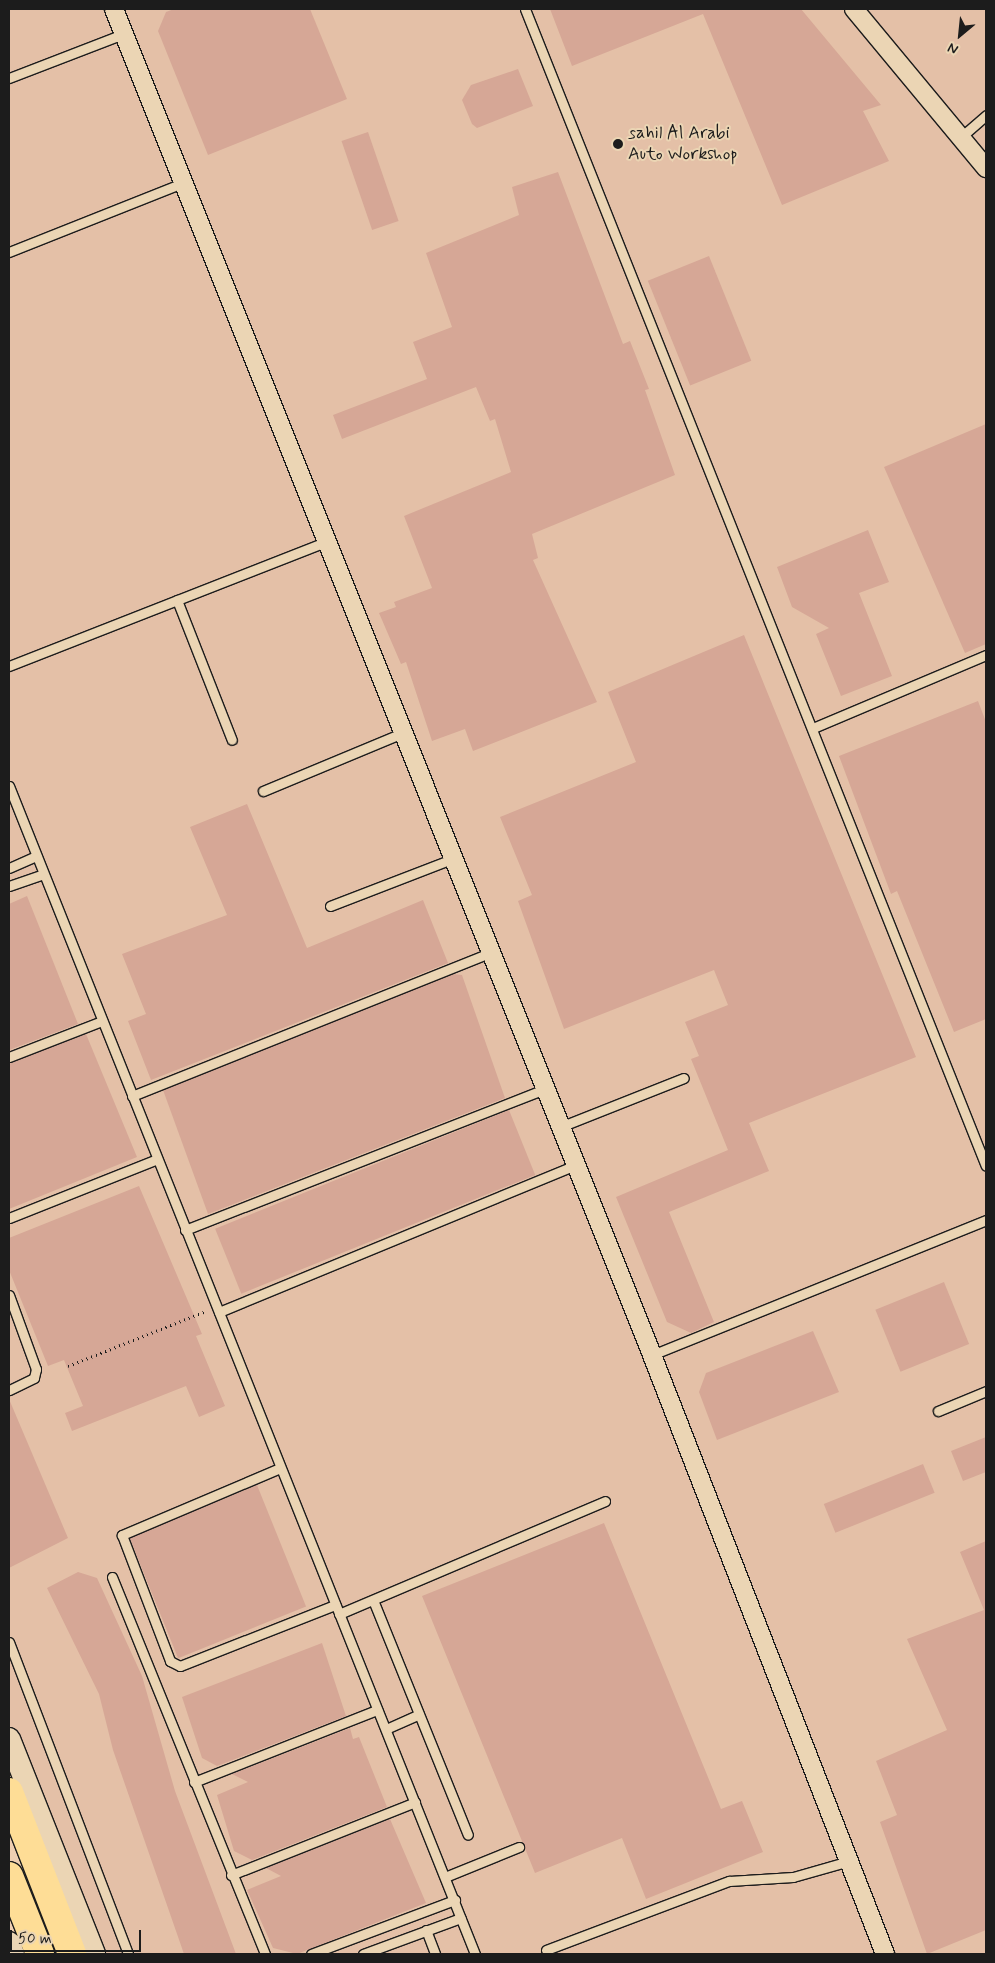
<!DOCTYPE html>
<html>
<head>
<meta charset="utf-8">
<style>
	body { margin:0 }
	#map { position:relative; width:995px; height:1963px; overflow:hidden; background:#efcfb2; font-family:Mynerve,sans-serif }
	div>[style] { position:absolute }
	.built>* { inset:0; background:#e4c0a7 }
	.building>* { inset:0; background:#d6a796; transform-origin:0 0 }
	.path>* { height:3px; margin-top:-1.5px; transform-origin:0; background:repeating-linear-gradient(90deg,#1c1c1c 0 1px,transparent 0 5px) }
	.roads { filter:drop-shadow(1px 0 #1c1c1c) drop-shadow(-1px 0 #1c1c1c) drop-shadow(0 1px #1c1c1c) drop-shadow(0 -1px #1c1c1c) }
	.service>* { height:9px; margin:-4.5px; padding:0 4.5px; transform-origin:4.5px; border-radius:4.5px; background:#ebd5b4 }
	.minor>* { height:18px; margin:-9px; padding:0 9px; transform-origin:9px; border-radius:9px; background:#ebd5b4 }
	.tertiary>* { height:22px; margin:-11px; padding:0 11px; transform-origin:11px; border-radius:11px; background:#ebd5b4 }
	.primary>* { height:28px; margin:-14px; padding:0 14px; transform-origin:14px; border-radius:14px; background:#fedd96 }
	.dots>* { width:14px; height:14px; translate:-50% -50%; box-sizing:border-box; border:2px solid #ebd5b4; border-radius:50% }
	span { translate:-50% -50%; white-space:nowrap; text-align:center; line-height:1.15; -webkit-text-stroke:4px #ebd5b4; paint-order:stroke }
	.poi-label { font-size:18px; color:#1c1c1c }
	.left { translate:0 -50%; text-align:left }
	.frame { position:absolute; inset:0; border:10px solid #1c1c1c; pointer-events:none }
	.north { position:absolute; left:935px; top:10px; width:50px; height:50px; -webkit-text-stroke:4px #ebd5b4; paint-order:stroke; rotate:208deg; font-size:14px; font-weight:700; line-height:20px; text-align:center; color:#1c1c1c }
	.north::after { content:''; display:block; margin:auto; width:18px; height:22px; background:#1c1c1c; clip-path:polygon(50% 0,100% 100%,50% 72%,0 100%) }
	.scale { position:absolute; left:10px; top:1930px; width:131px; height:22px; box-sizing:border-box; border:2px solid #1c1c1c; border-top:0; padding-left:6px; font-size:15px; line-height:18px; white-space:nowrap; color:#1c1c1c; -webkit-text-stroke:4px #ebd5b4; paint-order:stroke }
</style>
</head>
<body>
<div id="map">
	<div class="built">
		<i style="clip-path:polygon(9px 9px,986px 9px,986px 1954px,90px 1954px,9px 1756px)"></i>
	</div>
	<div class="building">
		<i style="clip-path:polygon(174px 9px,310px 9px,347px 99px,208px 155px,158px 31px,166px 12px)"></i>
		<i style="clip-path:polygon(550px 9px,801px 9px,881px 105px,863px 111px,889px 161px,782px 205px,703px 14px,572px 66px)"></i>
		<i style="clip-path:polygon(518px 69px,533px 106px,477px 128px,472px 124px,462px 100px,471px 85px)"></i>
		<i style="left:368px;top:132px;width:94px;height:28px;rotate:71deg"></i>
		<i style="clip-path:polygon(558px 172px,623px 344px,630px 341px,649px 389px,645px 390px,675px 475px,532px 534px,538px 558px,533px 560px,597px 702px,473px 751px,465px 729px,432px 741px,406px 662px,401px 664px,379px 613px,396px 607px,394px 602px,432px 588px,404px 516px,511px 472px,495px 419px,490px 421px,476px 387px,342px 439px,333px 415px,427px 379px,413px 342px,452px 327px,426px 253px,519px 215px,512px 187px)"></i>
		<i style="left:709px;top:256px;width:113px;height:66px;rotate:68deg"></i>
		<i style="clip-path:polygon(986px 424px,986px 644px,965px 653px,884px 467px)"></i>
		<i style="clip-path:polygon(868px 530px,889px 582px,859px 593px,892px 676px,841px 696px,816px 634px,829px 628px,792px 607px,777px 567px)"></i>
		<i style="clip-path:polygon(744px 635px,916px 1057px,749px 1123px,769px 1171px,669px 1212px,714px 1322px,691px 1333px,667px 1322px,616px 1197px,728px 1150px,691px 1059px,699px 1056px,685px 1022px,728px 1005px,714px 970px,564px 1029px,518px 901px,532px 895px,500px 817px,636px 762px,608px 692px)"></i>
		<i style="clip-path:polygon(978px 701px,986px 722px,986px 1019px,954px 1032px,897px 891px,891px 894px,839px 756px)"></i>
		<i style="clip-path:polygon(247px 804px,307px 948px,423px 900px,448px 963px,151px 1080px,128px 1021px,146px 1014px,122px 954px,227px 915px,190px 827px)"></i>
		<i style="clip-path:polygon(27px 896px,78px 1024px,9px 1050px,9px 904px)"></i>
		<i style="clip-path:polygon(453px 974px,462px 975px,505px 1098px,208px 1214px,163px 1090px)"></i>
		<i style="clip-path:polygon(86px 1034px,137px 1157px,9px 1209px,9px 1063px)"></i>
		<i style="left:509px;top:1110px;width:70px;height:317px;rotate:68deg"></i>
		<i style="clip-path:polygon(139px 1186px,202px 1334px,196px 1336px,225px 1406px,199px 1417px,186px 1386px,72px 1431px,65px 1413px,83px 1406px,64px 1360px,48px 1366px,9px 1270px,9px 1238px)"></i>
		<i style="left:944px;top:1282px;width:67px;height:74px;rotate:68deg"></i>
		<i style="clip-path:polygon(813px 1331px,839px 1392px,717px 1440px,699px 1392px,706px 1373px)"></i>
		<i style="clip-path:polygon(9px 1399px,68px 1538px,9px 1568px)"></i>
		<i style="clip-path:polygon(986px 1437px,986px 1472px,963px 1481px,951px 1451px)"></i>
		<i style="left:923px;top:1464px;width:31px;height:107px;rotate:68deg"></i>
		<i style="left:257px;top:1485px;width:131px;height:138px;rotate:68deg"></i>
		<i style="clip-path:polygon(604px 1523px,721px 1809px,742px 1801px,763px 1852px,646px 1899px,622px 1838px,535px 1873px,422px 1596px)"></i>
		<i style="clip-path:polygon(986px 1541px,986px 1930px,927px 1954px,880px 1822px,897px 1815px,876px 1761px,947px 1730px,907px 1639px,984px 1610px,960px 1552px)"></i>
		<i style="clip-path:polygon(78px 1572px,97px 1578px,142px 1676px,175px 1791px,236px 1954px,184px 1954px,113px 1750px,99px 1694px,47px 1588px)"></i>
		<i style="clip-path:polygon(322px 1643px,346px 1716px,217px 1766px,202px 1758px,182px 1697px)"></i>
		<i style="clip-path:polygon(350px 1728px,353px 1739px,359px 1737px,387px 1807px,252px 1860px,234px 1851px,217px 1795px,248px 1782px,232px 1774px)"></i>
		<i style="clip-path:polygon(390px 1819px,426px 1903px,297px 1954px,273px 1948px,247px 1890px,281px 1876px,266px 1868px)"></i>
	</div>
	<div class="path">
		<i style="left:68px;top:1366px;width:149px;rotate:-21.7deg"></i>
	</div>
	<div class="roads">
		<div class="service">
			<i style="left:525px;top:9px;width:1245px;rotate:68.28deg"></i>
			<i style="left:9px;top:78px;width:122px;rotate:-21.1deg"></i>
			<i style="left:961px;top:137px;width:33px;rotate:-41deg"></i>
			<i style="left:9px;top:252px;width:186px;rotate:-21.7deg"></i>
			<i style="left:177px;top:600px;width:150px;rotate:68.6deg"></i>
			<i style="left:9px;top:666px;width:340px;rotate:-21.4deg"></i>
			<i style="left:813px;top:728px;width:188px;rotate:-22.9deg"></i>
			<i style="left:9px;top:786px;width:1258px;rotate:68.25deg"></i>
			<i style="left:263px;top:791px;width:151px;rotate:-22.6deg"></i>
			<i style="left:9px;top:868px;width:30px;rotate:-24deg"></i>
			<i style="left:9px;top:886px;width:36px;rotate:-19deg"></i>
			<i style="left:330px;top:906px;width:131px;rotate:-21.1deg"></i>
			<i style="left:9px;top:1057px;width:100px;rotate:-21.2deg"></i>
			<i style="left:132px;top:1096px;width:386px;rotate:-21.8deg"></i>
			<i style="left:560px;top:1127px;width:133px;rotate:-21.6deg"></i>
			<i style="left:9px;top:1218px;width:159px;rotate:-21.7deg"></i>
			<i style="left:185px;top:1230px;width:387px;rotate:-21.4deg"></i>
			<i style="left:9px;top:1295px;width:79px;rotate:70deg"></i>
			<i style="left:36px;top:1369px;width:9px;rotate:103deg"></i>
			<i style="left:34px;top:1378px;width:28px;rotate:154deg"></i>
			<i style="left:219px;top:1312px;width:386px;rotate:-22.4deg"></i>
			<i style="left:652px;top:1355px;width:360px;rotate:-22deg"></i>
			<i style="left:938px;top:1411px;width:52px;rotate:-22.6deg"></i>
			<i style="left:280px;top:1468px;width:172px;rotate:157deg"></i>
			<i style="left:122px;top:1535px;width:135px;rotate:69.1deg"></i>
			<i style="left:170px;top:1661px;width:11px;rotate:27deg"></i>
			<i style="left:180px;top:1666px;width:167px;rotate:-21.5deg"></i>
			<i style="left:112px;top:1577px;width:407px;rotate:67.9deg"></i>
			<i style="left:373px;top:1600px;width:253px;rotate:68deg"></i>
			<i style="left:339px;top:1614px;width:289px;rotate:-23deg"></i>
			<i style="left:9px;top:1642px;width:334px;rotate:69.1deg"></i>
			<i style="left:386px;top:1729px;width:36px;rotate:-24deg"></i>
			<i style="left:194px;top:1782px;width:197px;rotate:-21.5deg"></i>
			<i style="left:231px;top:1875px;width:198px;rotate:-21.6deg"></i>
			<i style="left:445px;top:1877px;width:80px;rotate:-22.1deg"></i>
			<i style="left:426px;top:1930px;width:26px;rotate:69deg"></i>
			<i style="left:546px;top:1950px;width:196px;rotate:-20.7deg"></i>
			<i style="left:729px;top:1881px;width:64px;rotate:-3.6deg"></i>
			<i style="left:793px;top:1877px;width:58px;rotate:-15.9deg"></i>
			<i style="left:311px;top:1954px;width:154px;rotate:-20.6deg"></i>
			<i style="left:363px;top:1954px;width:104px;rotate:-20.2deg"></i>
		</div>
		<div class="minor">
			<i style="left:114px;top:9px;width:1450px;rotate:68.21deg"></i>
			<i style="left:652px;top:1355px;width:643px;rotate:68.74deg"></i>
			<i style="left:854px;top:9px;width:207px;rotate:50.3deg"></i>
		</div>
		<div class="tertiary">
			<i style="left:9px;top:1739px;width:231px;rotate:68.4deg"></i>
			<i style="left:9px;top:1943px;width:12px;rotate:70deg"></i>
		</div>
		<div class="primary">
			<i style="left:9px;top:1792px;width:174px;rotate:68.7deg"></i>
			<i style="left:9px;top:1876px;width:84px;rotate:68.3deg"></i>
		</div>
	</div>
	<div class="dots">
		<i style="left:618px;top:144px;background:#1c1c1c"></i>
	</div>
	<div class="poi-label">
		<span class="left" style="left:628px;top:144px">sahil Al Arabi<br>Auto Workshop</span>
	</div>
	<div class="frame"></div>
	<div class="north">N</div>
	<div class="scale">50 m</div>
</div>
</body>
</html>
